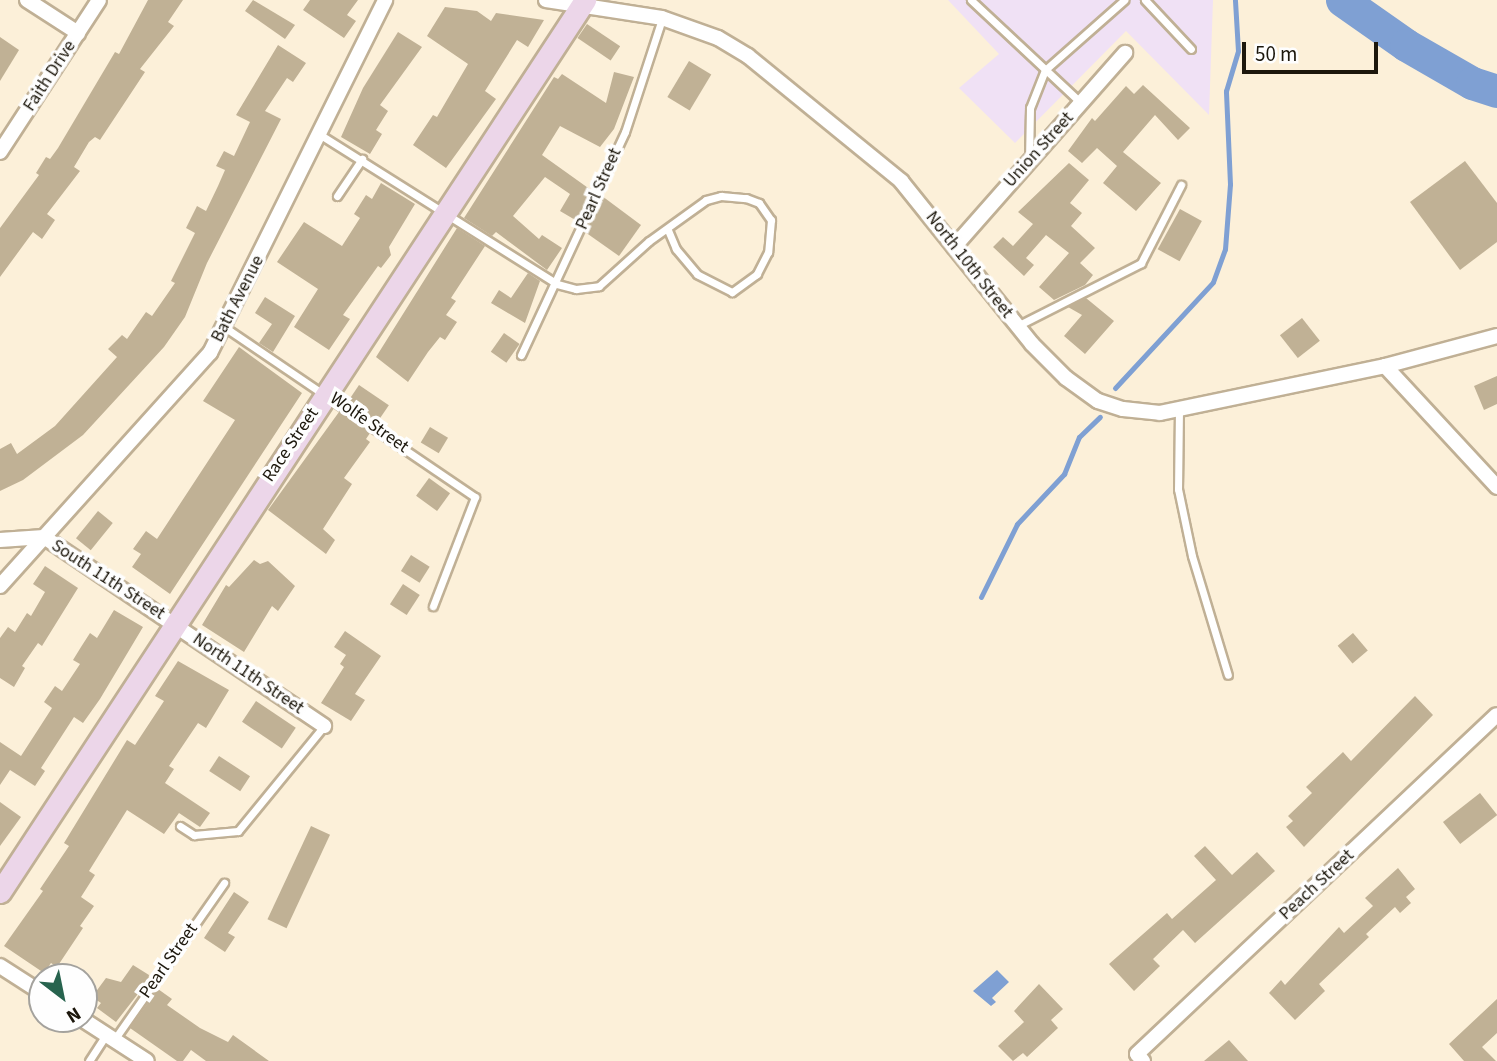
<!DOCTYPE html>
<html>
<head>
<meta charset="utf-8">
<style>
	body { margin:0 }
	#map { position:relative; width:1497px; height:1061px; overflow:hidden; background:#fcf0d9; font-family:"Source Sans 3",sans-serif }
	div>[style] { position:absolute }
	.industrial>* { inset:0; background:#f0e1f5 }
	.water>* { inset:0; background:#7fa0d3 }
	.stream>* { height:5px; margin:-2.5px; padding:0 2.5px; transform-origin:2.5px; border-radius:2.5px; background:#7fa0d3 }
	.river>* { height:33px; margin:-16.5px; padding:0 16.5px; transform-origin:16.5px; border-radius:16.5px; background:#7fa0d3 }
	.building>* { inset:0; background:#c0b195; transform-origin:0 0 }
	.roads { filter:drop-shadow(2px 0 #c0b095) drop-shadow(-2px 0 #c0b095) drop-shadow(0 2px #c0b095) drop-shadow(0 -2px #c0b095) }
	.service>* { height:7px; margin:-3.5px; padding:0 3.5px; transform-origin:3.5px; border-radius:3.5px; background:#fff }
	.minor>* { height:14px; margin:-7px; padding:0 7px; transform-origin:7px; border-radius:7px; background:#fff }
	.secondary>* { height:21px; margin:-10.5px; padding:0 10.5px; transform-origin:10.5px; border-radius:10.5px; background:#ecd6e9 }
	span { translate:-50% -50%; white-space:nowrap; text-align:center; line-height:1.15; -webkit-text-stroke:7px #fefefe; paint-order:stroke }
	.street-label { font-size:18px; color:#1c170c }
	.north { position:absolute; left:28px; top:963px; width:70px; height:70px; box-sizing:border-box; background:#fefefe; border:2px solid #a4a29d; border-radius:50%; rotate:148deg; font-size:19px; font-weight:700; line-height:28px; text-align:center; color:#1c170c }
	.north::after { content:''; display:block; margin:auto; width:24px; height:32px; background:#27634e; clip-path:polygon(50% 0,100% 100%,50% 72%,0 100%) }
	.scale { position:absolute; left:1242px; top:42px; width:136px; height:32px; box-sizing:border-box; border:4px solid #1c170c; border-top:0; padding-left:9px; font-size:21px; line-height:24px; white-space:nowrap; color:#1c170c; -webkit-text-stroke:5px #fefefe; paint-order:stroke }
</style>
</head>
<body>
<div id="map">
	<div class="industrial">
		<i style="clip-path:polygon(948px 0,1213px 0,1209px 115px,1126px 31px,1015px 143px,959px 88px,999px 54px)"></i>
	</div>
	<div class="water">
		<i style="clip-path:polygon(997px 970px,1009px 982px,992px 998px,996px 1002px,991px 1006px,973px 991px)"></i>
	</div>
	<div class="stream">
		<i style="left:1115px;top:388px;width:144px;rotate:-47.2deg"></i>
		<i style="left:1213px;top:282px;width:35px;rotate:-70deg"></i>
		<i style="left:1225px;top:249px;width:65px;rotate:-85.6deg"></i>
		<i style="left:1230px;top:184px;width:93px;rotate:-92.5deg"></i>
		<i style="left:1226px;top:91px;width:42px;rotate:-73.3deg"></i>
		<i style="left:1238px;top:51px;width:51px;rotate:-93.4deg"></i>
		<i style="left:981px;top:597px;width:81px;rotate:-63.7deg"></i>
		<i style="left:1017px;top:524px;width:69px;rotate:-46.8deg"></i>
		<i style="left:1064px;top:474px;width:40px;rotate:-68deg"></i>
		<i style="left:1079px;top:437px;width:29px;rotate:-44deg"></i>
	</div>
	<div class="river">
		<i style="left:1342px;top:0;width:78px;rotate:35.1deg"></i>
		<i style="left:1406px;top:45px;width:76px;rotate:29.9deg"></i>
		<i style="left:1472px;top:83px;width:26px;rotate:18deg"></i>
	</div>
	<div class="building">
		<i style="clip-path:polygon(148px 0,183px 0,168px 22px,174px 26px,140px 69px,145px 72px,100px 140px,95px 137px,89px 142px,74px 167px,80px 171px,47px 214px,55px 220px,42px 239px,33px 232px,0 277px,0 228px,39px 175px,36px 173px,46px 157px,50px 159px,58px 148px,115px 52px,119px 54px)"></i>
		<i style="clip-path:polygon(253px 0,295px 25px,285px 39px,245px 11px)"></i>
		<i style="clip-path:polygon(310px 0,358px 0,347px 15px,356px 21px,344px 38px,303px 10px)"></i>
		<i style="clip-path:polygon(445px 7px,477px 11px,491px 21px,496px 13px,544px 20px,528px 47px,517px 40px,485px 91px,496px 99px,446px 168px,413px 145px,433px 115px,437px 117px,468px 64px,427px 36px)"></i>
		<i style="left:587px;top:24px;width:40px;height:17px;rotate:34deg"></i>
		<i style="clip-path:polygon(398px 32px,422px 47px,380px 105px,388px 111px,376px 130px,382px 134px,370px 154px,341px 137px,363px 88px)"></i>
		<i style="clip-path:polygon(0 37px,19px 50px,0 81px)"></i>
		<i style="clip-path:polygon(278px 45px,306px 63px,293px 82px,287px 78px,265px 111px,281px 119px,207px 263px,185px 317px,164px 347px,83px 435px,23px 480px,0 491px,0 449px,11px 443px,17px 454px,55px 426px,117px 357px,108px 349px,122px 335px,127px 339px,146px 312px,152px 316px,175px 283px,171px 281px,195px 233px,186px 228px,197px 206px,206px 211px,218px 186px,225px 170px,216px 166px,224px 151px,234px 156px,250px 122px,236px 115px)"></i>
		<i style="left:689px;top:61px;width:26px;height:42px;rotate:31deg"></i>
		<i style="clip-path:polygon(614px 72px,634px 77px,614px 129px,600px 147px,560px 126px,542px 155px,591px 190px,577px 221px,560px 211px,570px 194px,545px 177px,513px 216px,539px 239px,542px 235px,562px 248px,547px 270px,496px 232px,492px 236px,464px 218px,554px 77px,558px 79px,562px 74px,606px 103px)"></i>
		<i style="clip-path:polygon(1143px 85px,1190px 128px,1178px 140px,1155px 115px,1123px 152px,1161px 183px,1136px 211px,1103px 183px,1117px 166px,1097px 148px,1082px 163px,1068px 151px,1092px 118px,1095px 121px,1126px 86px,1134px 94px)"></i>
		<i style="clip-path:polygon(1465px 161px,1497px 203px,1497px 242px,1460px 270px,1410px 202px)"></i>
		<i style="clip-path:polygon(1069px 163px,1089px 180px,1070px 203px,1082px 213px,1071px 226px,1095px 248px,1080px 263px,1093px 275px,1085px 285px,1054px 300px,1039px 287px,1069px 253px,1046px 235px,1026px 258px,1034px 265px,1024px 276px,993px 247px,1003px 237px,1013px 246px,1033px 224px,1018px 212px)"></i>
		<i style="clip-path:polygon(381px 183px,415px 204px,389px 247px,391px 255px,381px 268px,378px 266px,343px 315px,350px 319px,329px 350px,294px 327px,318px 289px,277px 262px,304px 222px,342px 246px,360px 218px,354px 214px,366px 195px,372px 199px)"></i>
		<i style="clip-path:polygon(602px 196px,641px 225px,619px 256px,585px 232px)"></i>
		<i style="left:1180px;top:209px;width:25px;height:46px;rotate:29deg"></i>
		<i style="clip-path:polygon(457px 228px,485px 246px,451px 298px,456px 301px,446px 315px,457px 322px,445px 340px,440px 337px,428px 352px,408px 382px,376px 357px)"></i>
		<i style="clip-path:polygon(528px 273px,540px 281px,525px 323px,491px 303px,499px 290px,511px 298px)"></i>
		<i style="clip-path:polygon(265px 297px,295px 316px,273px 352px,259px 343px,272px 324px,255px 313px)"></i>
		<i style="clip-path:polygon(1086px 298px,1114px 321px,1085px 354px,1064px 336px,1082px 315px,1068px 307px)"></i>
		<i style="left:1302px;top:318px;width:29px;height:28px;rotate:52deg"></i>
		<i style="left:504px;top:333px;width:19px;height:23px;rotate:35deg"></i>
		<i style="clip-path:polygon(239px 347px,302px 393px,170px 594px,132px 567px,141px 554px,133px 549px,146px 531px,157px 539px,235px 420px,203px 401px)"></i>
		<i style="clip-path:polygon(1497px 376px,1497px 404px,1484px 410px,1474px 386px)"></i>
		<i style="left:359px;top:385px;width:36px;height:21px;rotate:34deg"></i>
		<i style="clip-path:polygon(339px 412px,370px 433px,366px 439px,370px 442px,344px 478px,352px 484px,323px 529px,335px 540px,326px 554px,268px 510px)"></i>
		<i style="left:430px;top:427px;width:21px;height:18px;rotate:31deg"></i>
		<i style="left:429px;top:478px;width:26px;height:22px;rotate:36deg"></i>
		<i style="left:98px;top:511px;width:19px;height:35px;rotate:39deg"></i>
		<i style="left:411px;top:555px;width:22px;height:19px;rotate:32deg"></i>
		<i style="clip-path:polygon(254px 560px,260px 564px,268px 561px,295px 586px,278px 611px,272px 606px,244px 652px,202px 625px,226px 585px,229px 587px)"></i>
		<i style="clip-path:polygon(45px 566px,78px 588px,42px 646px,38px 643px,22px 666px,25px 668px,14px 687px,0 678px,0 638px,8px 627px,15px 632px,27px 613px,31px 616px,45px 592px,33px 584px)"></i>
		<i style="left:403px;top:584px;width:20px;height:24px;rotate:33deg"></i>
		<i style="clip-path:polygon(114px 610px,143px 627px,100px 699px,83px 723px,74px 717px,41px 768px,45px 771px,35px 786px,10px 770px,0 785px,0 742px,21px 756px,52px 708px,44px 702px,55px 686px,62px 691px,80px 664px,73px 660px,81px 647px,90px 633px,97px 638px)"></i>
		<i style="clip-path:polygon(345px 631px,381px 656px,355px 694px,365px 700px,351px 721px,321px 703px,344px 667px,340px 664px,346px 655px,334px 647px)"></i>
		<i style="left:1353px;top:633px;width:23px;height:20px;rotate:50deg"></i>
		<i style="clip-path:polygon(178px 661px,229px 690px,206px 728px,198px 723px,169px 766px,174px 769px,165px 783px,210px 813px,200px 827px,179px 813px,164px 834px,127px 810px,89px 871px,95px 875px,81px 897px,94px 906px,80px 926px,83px 928px,57px 967px,51px 963px,44px 973px,4px 946px,43px 891px,40px 889px,69px 846px,64px 843px,127px 740px,135px 745px,164px 701px,155px 696px)"></i>
		<i style="clip-path:polygon(1415px 696px,1433px 715px,1304px 847px,1286px 827px,1293px 821px,1288px 816px,1312px 793px,1306px 787px,1343px 752px,1351px 761px)"></i>
		<i style="left:256px;top:701px;width:48px;height:25px;rotate:34deg"></i>
		<i style="left:219px;top:756px;width:37px;height:18px;rotate:33deg"></i>
		<i style="left:1480px;top:793px;width:28px;height:47px;rotate:52deg"></i>
		<i style="clip-path:polygon(0 802px,21px 817px,0 846px)"></i>
		<i style="left:311px;top:826px;width:21px;height:103px;rotate:25deg"></i>
		<i style="clip-path:polygon(1205px 846px,1232px 875px,1257px 852px,1275px 871px,1195px 943px,1183px 930px,1153px 959px,1160px 966px,1134px 991px,1109px 964px,1167px 913px,1172px 919px,1216px 880px,1194px 856px)"></i>
		<i style="clip-path:polygon(1398px 868px,1415px 889px,1406px 897px,1411px 903px,1400px 913px,1395px 907px,1366px 934px,1369px 937px,1319px 984px,1325px 991px,1295px 1020px,1269px 993px,1281px 980px,1285px 985px,1339px 927px,1344px 933px,1373px 906px,1365px 898px)"></i>
		<i style="clip-path:polygon(234px 892px,249px 902px,228px 933px,235px 937px,225px 952px,204px 938px)"></i>
		<i style="clip-path:polygon(133px 965px,149px 975px,148px 981px,116px 1022px,97px 1008px,101px 1003px,92px 997px,106px 978px,121px 982px)"></i>
		<i style="clip-path:polygon(1039px 984px,1063px 1009px,1051px 1020px,1058px 1028px,1027px 1057px,1023px 1053px,1013px 1061px,998px 1046px,1024px 1022px,1014px 1011px)"></i>
		<i style="clip-path:polygon(158px 989px,172px 999px,167px 1005px,200px 1028px,228px 1042px,233px 1035px,269px 1061px,206px 1061px,191px 1050px,183px 1061px,177px 1061px,130px 1028px)"></i>
		<i style="clip-path:polygon(1497px 999px,1497px 1033px,1482px 1047px,1496px 1061px,1464px 1061px,1449px 1044px)"></i>
		<i style="clip-path:polygon(1229px 1040px,1248px 1061px,1204px 1061px)"></i>
	</div>
	<div class="roads">
		<div class="service">
			<i style="left:971px;top:0;width:151px;rotate:43.1deg"></i>
			<i style="left:1145px;top:0;width:67px;rotate:46.8deg"></i>
			<i style="left:319px;top:134px;width:281px;rotate:32.2deg"></i>
			<i style="left:557px;top:284px;width:20px;rotate:15deg"></i>
			<i style="left:576px;top:289px;width:23px;rotate:-7deg"></i>
			<i style="left:599px;top:286px;width:67px;rotate:-42deg"></i>
			<i style="left:649px;top:241px;width:70px;rotate:-35.7deg"></i>
			<i style="left:706px;top:200px;width:16px;rotate:-15deg"></i>
			<i style="left:721px;top:196px;width:25px;rotate:5deg"></i>
			<i style="left:746px;top:198px;width:14px;rotate:21deg"></i>
			<i style="left:759px;top:203px;width:21px;rotate:55deg"></i>
			<i style="left:771px;top:220px;width:32px;rotate:95deg"></i>
			<i style="left:768px;top:252px;width:25px;rotate:117deg"></i>
			<i style="left:757px;top:274px;width:31px;rotate:144deg"></i>
			<i style="left:732px;top:292px;width:39px;rotate:-153deg"></i>
			<i style="left:697px;top:274px;width:33px;rotate:-130deg"></i>
			<i style="left:676px;top:249px;width:21px;rotate:-113deg"></i>
			<i style="left:1029px;top:160px;width:52px;rotate:-88.9deg"></i>
			<i style="left:1030px;top:108px;width:41px;rotate:-68.5deg"></i>
			<i style="left:1045px;top:70px;width:106px;rotate:-41.5deg"></i>
			<i style="left:337px;top:196px;width:45px;rotate:-56deg"></i>
			<i style="left:1017px;top:326px;width:139px;rotate:-26.9deg"></i>
			<i style="left:1141px;top:263px;width:88px;rotate:-62.9deg"></i>
			<i style="left:226px;top:328px;width:301px;rotate:34.2deg"></i>
			<i style="left:475px;top:497px;width:117px;rotate:111.1deg"></i>
			<i style="left:521px;top:355px;width:246px;rotate:-65deg"></i>
			<i style="left:625px;top:132px;width:119px;rotate:-71.9deg"></i>
			<i style="left:1179px;top:409px;width:80px;rotate:90.7deg"></i>
			<i style="left:1178px;top:489px;width:68px;rotate:78.2deg"></i>
			<i style="left:1192px;top:556px;width:124px;rotate:73.2deg"></i>
			<i style="left:180px;top:826px;width:17px;rotate:33deg"></i>
			<i style="left:194px;top:835px;width:44px;rotate:-5.2deg"></i>
			<i style="left:238px;top:831px;width:136px;rotate:-50.7deg"></i>
			<i style="left:114px;top:1040px;width:192px;rotate:-55deg"></i>
			<i style="left:89px;top:1061px;width:31px;rotate:-57deg"></i>
		</div>
		<div class="minor">
			<i style="left:27px;top:0;width:61px;rotate:32.9deg"></i>
			<i style="left:546px;top:0;width:117px;rotate:8.8deg"></i>
			<i style="left:662px;top:18px;width:59px;rotate:19.7deg"></i>
			<i style="left:718px;top:38px;width:35px;rotate:31deg"></i>
			<i style="left:748px;top:56px;width:198px;rotate:39.2deg"></i>
			<i style="left:901px;top:181px;width:209px;rotate:51.2deg"></i>
			<i style="left:1032px;top:344px;width:48px;rotate:45deg"></i>
			<i style="left:1066px;top:378px;width:39px;rotate:36deg"></i>
			<i style="left:1098px;top:401px;width:26px;rotate:18deg"></i>
			<i style="left:1123px;top:409px;width:37px;rotate:6deg"></i>
			<i style="left:1160px;top:413px;width:230px;rotate:-11.8deg"></i>
			<i style="left:1385px;top:366px;width:116px;rotate:-15deg"></i>
			<i style="left:0;top:152px;width:181px;rotate:-56.9deg"></i>
			<i style="left:954px;top:247px;width:259px;rotate:-48.6deg"></i>
			<i style="left:1385px;top:366px;width:165px;rotate:47.2deg"></i>
			<i style="left:0;top:540px;width:44px;rotate:-3.9deg"></i>
			<i style="left:44px;top:537px;width:338px;rotate:34deg"></i>
			<i style="left:0;top:586px;width:314px;rotate:-48deg"></i>
			<i style="left:210px;top:353px;width:394px;rotate:-63.6deg"></i>
			<i style="left:0;top:966px;width:50px;rotate:32.7deg"></i>
			<i style="left:82px;top:1019px;width:77px;rotate:32.9deg"></i>
			<i style="left:1143px;top:1061px;width:9px;rotate:-131deg"></i>
			<i style="left:1137px;top:1054px;width:494px;rotate:-43.3deg"></i>
		</div>
		<div class="secondary">
			<i style="left:0;top:892px;width:1067px;rotate:-56.74deg"></i>
		</div>
	</div>
	<div class="street-label">
		<span style="left:50px;top:76px;rotate:-57deg">Faith Drive</span>
		<span style="left:1039px;top:150px;rotate:-48deg">Union Street</span>
		<span style="left:599px;top:189px;rotate:-66deg">Pearl Street</span>
		<span style="left:969px;top:265px;rotate:52deg">North 10th Street</span>
		<span style="left:238px;top:299px;rotate:-63deg">Bath Avenue</span>
		<span style="left:369px;top:423px;rotate:35deg">Wolfe Street</span>
		<span style="left:291px;top:445px;rotate:-56deg">Race Street</span>
		<span style="left:108px;top:580px;rotate:33deg">South 11th Street</span>
		<span style="left:248px;top:674px;rotate:34deg">North 11th Street</span>
		<span style="left:1317px;top:885px;rotate:-43deg">Peach Street</span>
		<span style="left:169px;top:961px;rotate:-55deg">Pearl Street</span>
	</div>
	<div class="north">N</div>
	<div class="scale">50 m</div>
</div>
</body>
</html>
